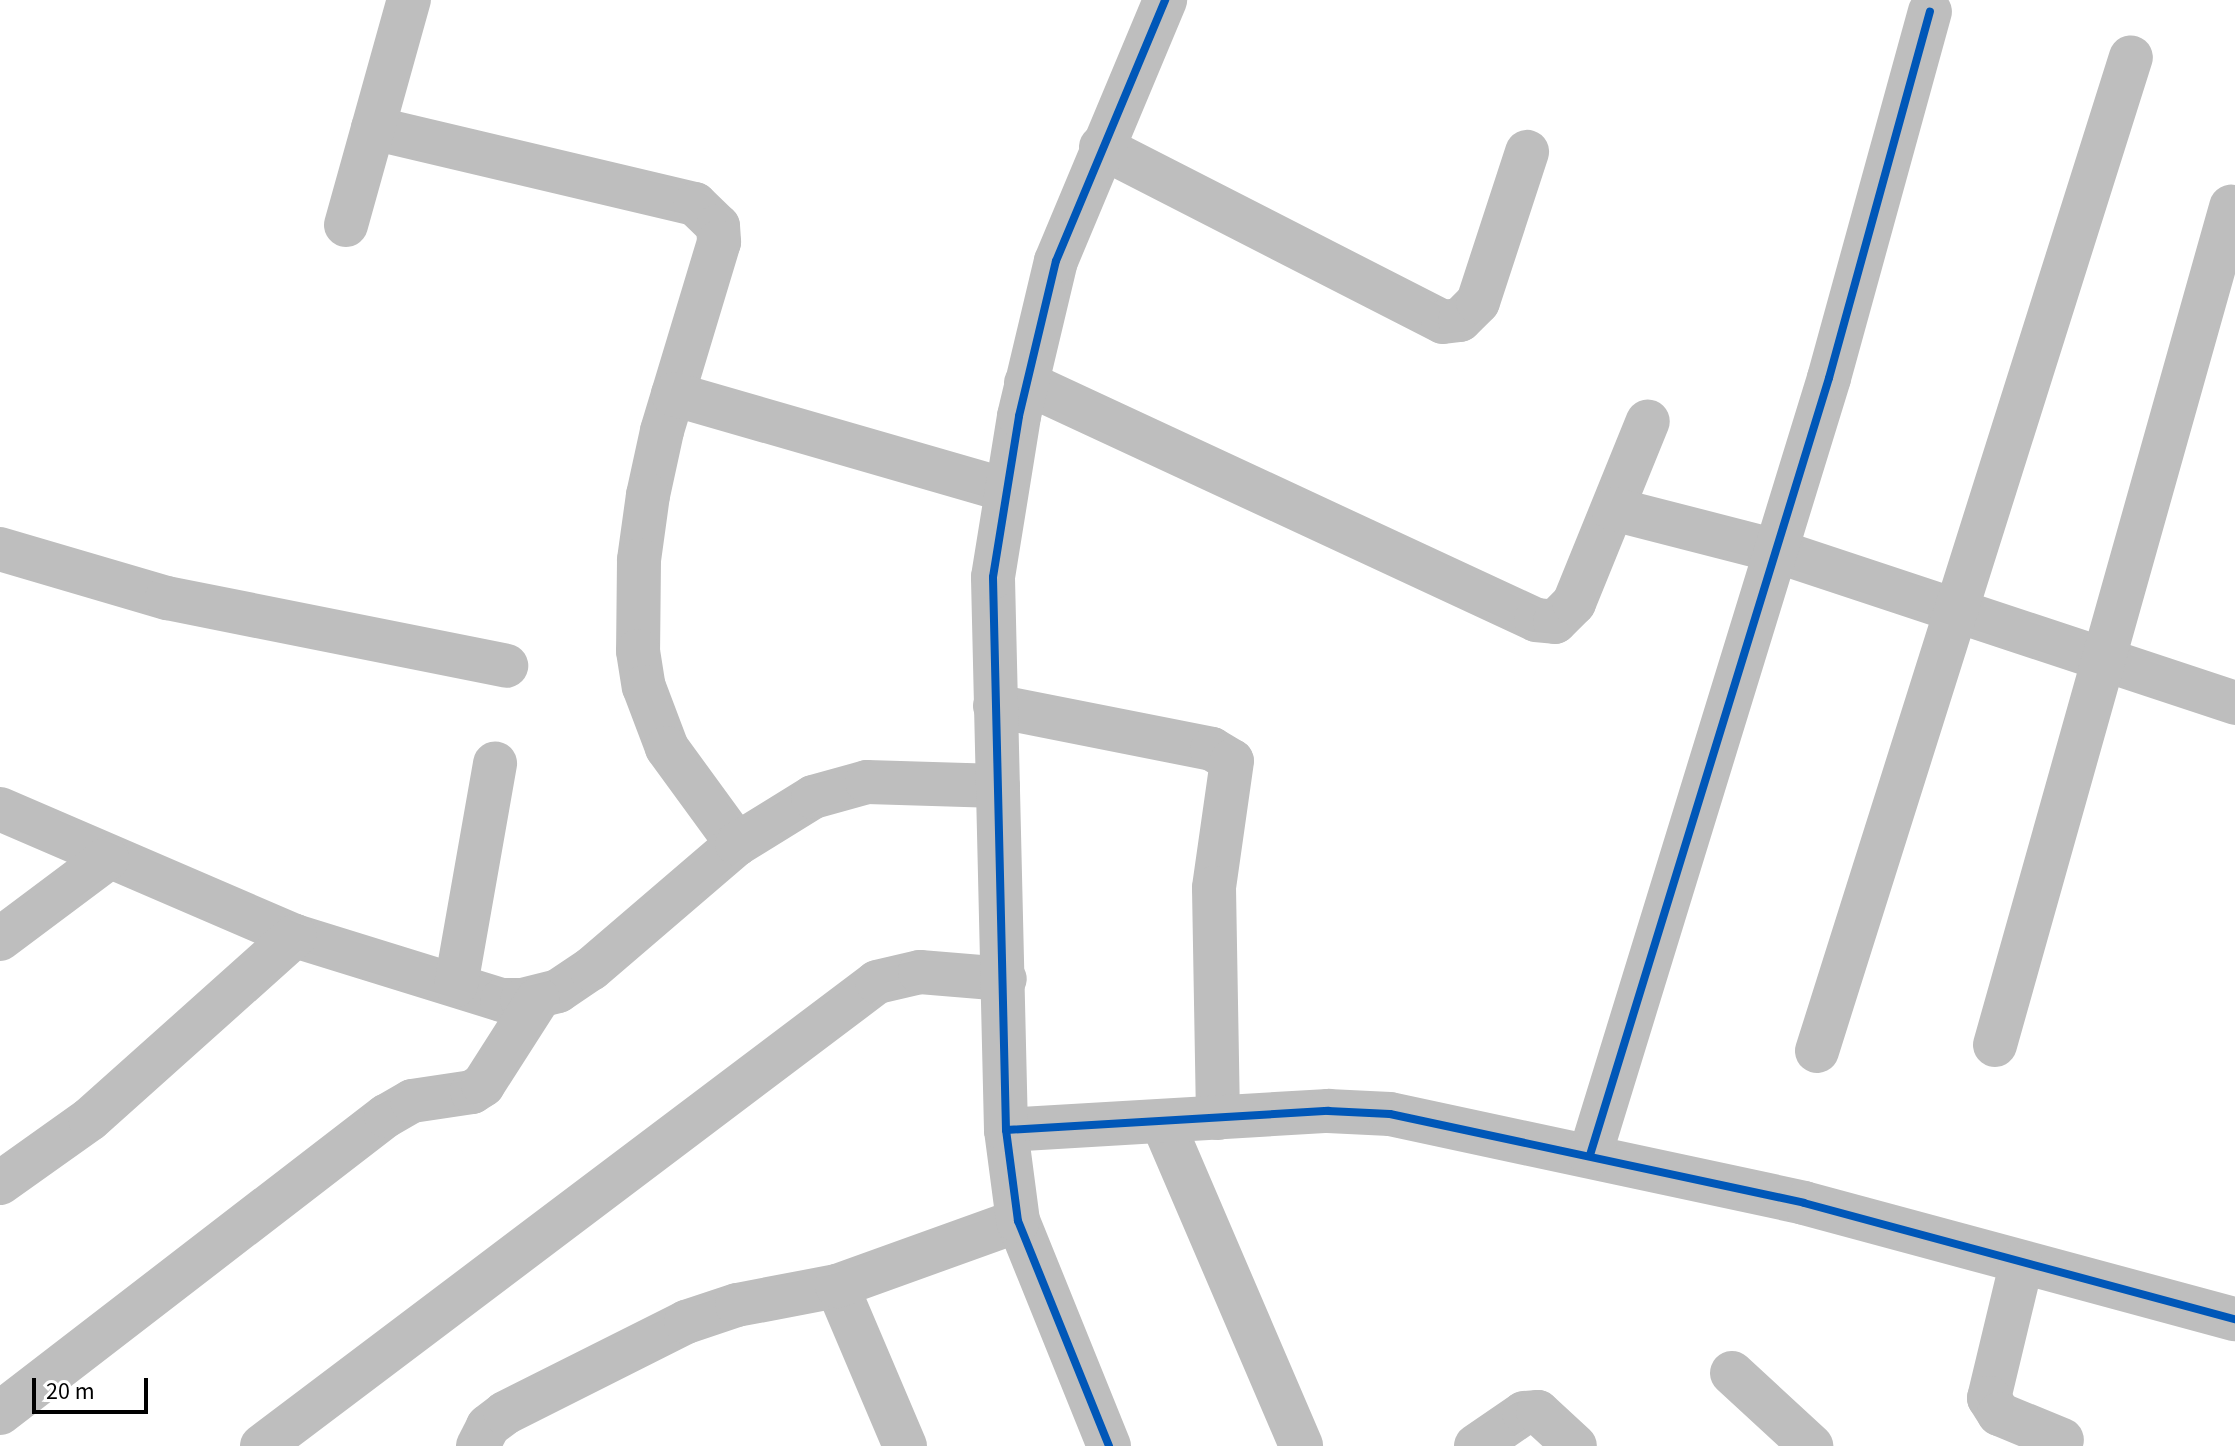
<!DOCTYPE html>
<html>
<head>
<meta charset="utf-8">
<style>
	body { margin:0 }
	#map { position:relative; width:2235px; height:1446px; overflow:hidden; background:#fff; font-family:"Source Sans 3",sans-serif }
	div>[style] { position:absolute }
	.minor>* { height:44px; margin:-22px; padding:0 22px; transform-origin:22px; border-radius:22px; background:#bebebe }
	.cycleway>* { height:8px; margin:-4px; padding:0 4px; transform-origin:4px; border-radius:4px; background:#0057b8 }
	span { translate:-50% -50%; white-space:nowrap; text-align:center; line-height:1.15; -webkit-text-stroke:6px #fff; paint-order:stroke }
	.scale { position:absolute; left:32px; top:1378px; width:116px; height:36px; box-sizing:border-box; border:4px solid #000; border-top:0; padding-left:10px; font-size:24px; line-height:28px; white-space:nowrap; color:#000; -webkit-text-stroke:6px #fff; paint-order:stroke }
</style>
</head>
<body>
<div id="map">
	<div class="minor">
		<i style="left:373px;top:128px;width:331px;rotate:13.3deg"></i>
		<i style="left:695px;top:204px;width:32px;rotate:44deg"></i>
		<i style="left:718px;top:226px;width:16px;rotate:86deg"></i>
		<i style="left:719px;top:242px;width:197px;rotate:106.8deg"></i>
		<i style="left:662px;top:431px;width:66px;rotate:102.3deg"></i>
		<i style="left:648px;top:495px;width:66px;rotate:97.9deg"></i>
		<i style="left:639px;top:560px;width:91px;rotate:90.6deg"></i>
		<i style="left:638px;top:651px;width:36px;rotate:81deg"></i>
		<i style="left:644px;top:687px;width:65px;rotate:69.3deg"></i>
		<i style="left:667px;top:748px;width:119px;rotate:53.9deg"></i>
		<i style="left:1101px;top:147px;width:384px;rotate:27.1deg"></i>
		<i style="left:1443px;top:322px;width:17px;rotate:-7deg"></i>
		<i style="left:1460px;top:320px;width:25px;rotate:-45deg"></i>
		<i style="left:1478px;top:302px;width:158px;rotate:-71.9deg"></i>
		<i style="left:346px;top:225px;width:234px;rotate:-74.4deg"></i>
		<i style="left:1026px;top:383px;width:562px;rotate:24.92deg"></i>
		<i style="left:1536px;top:620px;width:19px;rotate:6deg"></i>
		<i style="left:1555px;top:622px;width:27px;rotate:-45deg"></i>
		<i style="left:1574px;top:603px;width:196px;rotate:-67.9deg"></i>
		<i style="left:673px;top:394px;width:346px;rotate:16.1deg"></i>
		<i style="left:1613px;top:509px;width:168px;rotate:14.4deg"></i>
		<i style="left:1776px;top:551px;width:484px;rotate:18.3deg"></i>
		<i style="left:0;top:549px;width:174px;rotate:16.4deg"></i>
		<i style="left:167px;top:598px;width:346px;rotate:11.3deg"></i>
		<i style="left:995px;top:706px;width:221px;rotate:11.2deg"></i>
		<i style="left:1212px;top:749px;width:23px;rotate:31deg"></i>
		<i style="left:1232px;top:761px;width:128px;rotate:98.1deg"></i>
		<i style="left:1214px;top:888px;width:230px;rotate:89deg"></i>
		<i style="left:0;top:809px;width:321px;rotate:23.3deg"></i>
		<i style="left:295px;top:936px;width:217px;rotate:17.2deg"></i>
		<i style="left:502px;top:1000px;width:20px"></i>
		<i style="left:522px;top:1000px;width:37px;rotate:-14deg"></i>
		<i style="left:558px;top:991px;width:40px;rotate:-34deg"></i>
		<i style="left:591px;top:969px;width:192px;rotate:-40.6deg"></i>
		<i style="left:737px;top:844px;width:89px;rotate:-31.7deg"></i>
		<i style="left:813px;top:797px;width:56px;rotate:-15.5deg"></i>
		<i style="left:867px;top:782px;width:131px;rotate:1.7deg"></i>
		<i style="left:0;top:939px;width:134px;rotate:-36.8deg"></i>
		<i style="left:456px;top:985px;width:225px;rotate:-80deg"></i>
		<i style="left:1995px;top:1045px;width:871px;rotate:-74.27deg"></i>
		<i style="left:1817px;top:1051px;width:1042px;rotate:-72.47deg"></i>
		<i style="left:1162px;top:1121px;width:353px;rotate:66.8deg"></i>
		<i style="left:1006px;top:1130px;width:323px;rotate:-3.4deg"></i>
		<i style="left:1328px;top:1111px;width:62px;rotate:2.8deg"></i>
		<i style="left:1390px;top:1114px;width:423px;rotate:12.1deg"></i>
		<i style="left:1804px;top:1203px;width:446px;rotate:15.1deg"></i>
		<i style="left:1590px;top:1155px;width:813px;rotate:-72.9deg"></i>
		<i style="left:1829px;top:378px;width:380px;rotate:-74.6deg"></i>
		<i style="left:0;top:1183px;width:110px;rotate:-35.4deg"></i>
		<i style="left:90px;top:1119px;width:275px;rotate:-41.8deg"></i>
		<i style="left:2021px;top:1265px;width:137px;rotate:103.5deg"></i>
		<i style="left:1989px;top:1398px;width:19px;rotate:58deg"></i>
		<i style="left:1999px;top:1414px;width:68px;rotate:22.4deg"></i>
		<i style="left:837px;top:1286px;width:174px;rotate:67deg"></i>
		<i style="left:1732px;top:1373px;width:108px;rotate:42.7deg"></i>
		<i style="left:0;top:1413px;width:487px;rotate:-37.6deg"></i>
		<i style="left:386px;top:1116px;width:30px;rotate:-30deg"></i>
		<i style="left:412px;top:1101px;width:61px;rotate:-8.5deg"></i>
		<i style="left:472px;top:1092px;width:13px;rotate:-32deg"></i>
		<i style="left:483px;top:1085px;width:102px;rotate:-57.4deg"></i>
		<i style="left:262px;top:1446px;width:770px;rotate:-37.03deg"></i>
		<i style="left:877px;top:982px;width:44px;rotate:-13.1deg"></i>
		<i style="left:920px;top:972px;width:85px;rotate:4.7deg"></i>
		<i style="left:478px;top:1446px;width:22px;rotate:-63deg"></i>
		<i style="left:488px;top:1426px;width:21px;rotate:-37deg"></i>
		<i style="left:505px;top:1413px;width:203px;rotate:-26.7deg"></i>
		<i style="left:686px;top:1322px;width:54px;rotate:-18.4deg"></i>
		<i style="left:737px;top:1305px;width:102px;rotate:-10.8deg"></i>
		<i style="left:837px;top:1286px;width:192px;rotate:-19.8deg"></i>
		<i style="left:1109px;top:1446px;width:243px;rotate:-112deg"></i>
		<i style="left:1018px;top:1221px;width:92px;rotate:-97.5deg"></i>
		<i style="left:1006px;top:1130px;width:553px;rotate:-91.35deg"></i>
		<i style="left:993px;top:577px;width:163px;rotate:-80.8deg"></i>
		<i style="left:1019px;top:416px;width:159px;rotate:-76.6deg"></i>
		<i style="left:1056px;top:261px;width:283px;rotate:-67.3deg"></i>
		<i style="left:1476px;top:1446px;width:58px;rotate:-34.5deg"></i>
		<i style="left:1524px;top:1413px;width:14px;rotate:-4deg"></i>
		<i style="left:1538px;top:1412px;width:50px;rotate:42.6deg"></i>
	</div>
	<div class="cycleway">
		<i style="left:1006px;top:1130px;width:323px;rotate:-3.4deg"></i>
		<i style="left:1328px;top:1111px;width:62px;rotate:2.8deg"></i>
		<i style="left:1390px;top:1114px;width:423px;rotate:12.1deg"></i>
		<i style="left:1804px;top:1203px;width:446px;rotate:15.1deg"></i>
		<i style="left:1590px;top:1155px;width:813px;rotate:-72.9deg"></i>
		<i style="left:1829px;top:378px;width:380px;rotate:-74.6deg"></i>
		<i style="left:1109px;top:1446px;width:243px;rotate:-112deg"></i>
		<i style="left:1018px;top:1221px;width:92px;rotate:-97.5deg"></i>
		<i style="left:1006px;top:1130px;width:553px;rotate:-91.35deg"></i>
		<i style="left:993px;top:577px;width:163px;rotate:-80.8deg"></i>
		<i style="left:1019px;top:416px;width:159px;rotate:-76.6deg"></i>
		<i style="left:1056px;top:261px;width:283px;rotate:-67.3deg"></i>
	</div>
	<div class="scale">20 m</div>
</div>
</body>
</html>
